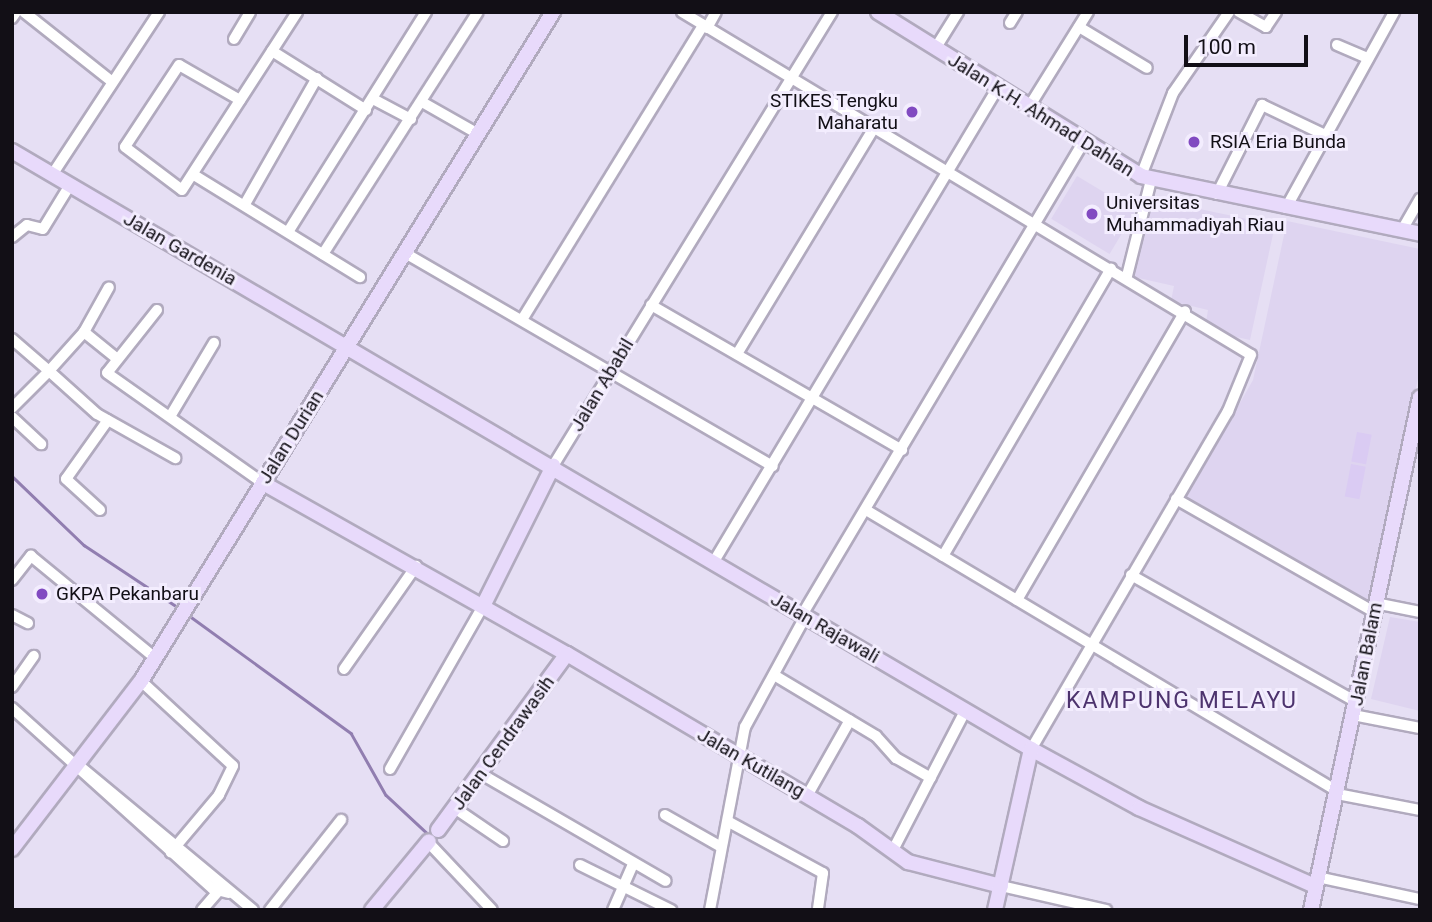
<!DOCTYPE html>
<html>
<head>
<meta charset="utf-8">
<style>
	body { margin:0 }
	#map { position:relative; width:1432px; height:922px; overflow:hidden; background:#e6dff4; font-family:Roboto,sans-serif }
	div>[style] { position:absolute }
	.built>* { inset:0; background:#ded4f0; transform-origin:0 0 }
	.green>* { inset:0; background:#dacbf3; transform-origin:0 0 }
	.stream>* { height:2.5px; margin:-1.25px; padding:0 1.25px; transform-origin:1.25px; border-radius:1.25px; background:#917eb0 }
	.roads { filter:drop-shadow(2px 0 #b1aabe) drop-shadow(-2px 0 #b1aabe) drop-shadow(0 2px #b1aabe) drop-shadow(0 -2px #b1aabe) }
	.street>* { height:10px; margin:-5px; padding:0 5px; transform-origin:5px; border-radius:5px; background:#fff }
	.secondary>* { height:14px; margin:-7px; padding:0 7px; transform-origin:7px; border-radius:7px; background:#e8dafb }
	.dots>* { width:19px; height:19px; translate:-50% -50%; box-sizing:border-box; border:4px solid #f3edfe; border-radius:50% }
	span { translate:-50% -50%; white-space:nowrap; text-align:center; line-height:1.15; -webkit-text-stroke:6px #f3edfe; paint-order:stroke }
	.poi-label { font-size:19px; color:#120f16 }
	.right { translate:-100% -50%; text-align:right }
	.left { translate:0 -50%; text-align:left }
	.street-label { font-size:19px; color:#120f16 }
	.quarter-label { font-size:23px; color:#4d336e; letter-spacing:2px }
	.frame { position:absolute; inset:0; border:14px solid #120f16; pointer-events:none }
	.scale { position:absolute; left:1184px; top:35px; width:124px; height:32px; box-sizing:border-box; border:4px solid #120f16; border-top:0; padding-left:9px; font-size:21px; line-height:24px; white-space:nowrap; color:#120f16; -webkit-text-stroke:5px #f3edfe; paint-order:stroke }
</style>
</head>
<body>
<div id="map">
	<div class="built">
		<i style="left:1077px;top:176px;width:68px;height:50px;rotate:31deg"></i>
		<i style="clip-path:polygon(1152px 199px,1275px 225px,1250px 340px,1218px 333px,1206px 322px,1208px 310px,1171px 301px,1174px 286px,1134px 277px)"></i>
		<i style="clip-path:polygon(1287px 221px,1420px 249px,1420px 369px,1370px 604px,1185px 500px,1253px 380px)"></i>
		<i style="clip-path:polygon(1390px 617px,1420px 622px,1420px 711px,1371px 699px)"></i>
	</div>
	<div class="green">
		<i style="left:1357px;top:432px;width:15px;height:30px;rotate:11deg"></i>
		<i style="left:1351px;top:464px;width:15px;height:33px;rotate:11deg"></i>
	</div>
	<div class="stream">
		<i style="left:12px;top:476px;width:100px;rotate:43.8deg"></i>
		<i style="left:84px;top:545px;width:114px;rotate:33.6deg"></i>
		<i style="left:187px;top:614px;width:203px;rotate:36deg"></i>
		<i style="left:351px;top:733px;width:71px;rotate:60.6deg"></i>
		<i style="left:386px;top:795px;width:59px;rotate:42.9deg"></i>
	</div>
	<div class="roads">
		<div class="street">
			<i style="left:24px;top:12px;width:111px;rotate:38.4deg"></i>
			<i style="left:682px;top:12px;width:664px;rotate:31.08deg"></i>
			<i style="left:1251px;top:355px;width:61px;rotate:112.3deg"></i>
			<i style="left:1228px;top:411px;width:391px;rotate:120.2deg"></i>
			<i style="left:1239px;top:12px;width:31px;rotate:29deg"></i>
			<i style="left:1266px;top:27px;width:18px;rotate:-56deg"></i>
			<i style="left:12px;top:18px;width:7px;rotate:-56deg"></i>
			<i style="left:1010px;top:23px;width:13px;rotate:-58deg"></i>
			<i style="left:1079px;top:27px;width:79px;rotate:31.1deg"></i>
			<i style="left:707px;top:28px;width:18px;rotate:-61deg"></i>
			<i style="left:234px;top:39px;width:31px;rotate:-59deg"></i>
			<i style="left:1337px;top:45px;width:34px;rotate:23deg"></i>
			<i style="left:935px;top:49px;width:44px;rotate:-58.1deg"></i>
			<i style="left:272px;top:51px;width:111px;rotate:32.1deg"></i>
			<i style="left:373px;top:99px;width:43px;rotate:27.8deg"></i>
			<i style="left:240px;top:100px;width:70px;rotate:-150.2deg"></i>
			<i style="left:179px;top:65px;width:98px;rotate:123.4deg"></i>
			<i style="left:125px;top:147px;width:71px;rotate:37deg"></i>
			<i style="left:182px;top:190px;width:212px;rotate:-57.1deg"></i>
			<i style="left:422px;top:102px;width:64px;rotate:29.7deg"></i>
			<i style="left:1029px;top:107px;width:112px;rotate:-58.2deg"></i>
			<i style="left:52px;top:175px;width:195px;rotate:-56.7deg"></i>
			<i style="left:194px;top:175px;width:195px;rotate:31.6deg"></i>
			<i style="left:1141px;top:176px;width:89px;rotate:-68.9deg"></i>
			<i style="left:1173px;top:93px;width:98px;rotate:-55.3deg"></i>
			<i style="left:1217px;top:194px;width:100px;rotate:-63.2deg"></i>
			<i style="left:1262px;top:105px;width:70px;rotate:25.5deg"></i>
			<i style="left:245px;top:204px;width:145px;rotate:-60.3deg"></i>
			<i style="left:1286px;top:208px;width:224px;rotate:-61.1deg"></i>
			<i style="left:1402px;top:230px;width:36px;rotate:-60deg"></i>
			<i style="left:288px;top:232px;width:260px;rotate:-57.9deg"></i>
			<i style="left:12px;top:237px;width:19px;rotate:-39deg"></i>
			<i style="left:27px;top:225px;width:16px;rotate:14deg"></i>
			<i style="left:43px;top:229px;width:52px;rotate:-58.5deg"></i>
			<i style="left:405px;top:253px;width:425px;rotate:30.1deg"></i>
			<i style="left:323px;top:254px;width:287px;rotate:-57.4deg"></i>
			<i style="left:1127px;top:276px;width:99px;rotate:-76deg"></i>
			<i style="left:651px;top:305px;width:290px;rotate:30deg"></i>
			<i style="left:157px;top:310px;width:80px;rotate:128.4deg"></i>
			<i style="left:107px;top:373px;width:191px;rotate:35.2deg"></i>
			<i style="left:523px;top:318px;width:344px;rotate:-58.4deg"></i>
			<i style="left:84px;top:332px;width:51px;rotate:-60.9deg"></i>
			<i style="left:12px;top:339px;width:49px;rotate:40.9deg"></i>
			<i style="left:49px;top:371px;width:52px;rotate:-48.1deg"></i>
			<i style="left:84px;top:332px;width:40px;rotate:39deg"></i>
			<i style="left:737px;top:354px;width:267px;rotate:-58.8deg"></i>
			<i style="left:12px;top:408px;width:52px;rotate:-45deg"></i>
			<i style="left:49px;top:371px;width:64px;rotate:41.9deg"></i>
			<i style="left:97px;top:414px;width:90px;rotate:29.4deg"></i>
			<i style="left:171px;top:415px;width:84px;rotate:-59.2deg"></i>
			<i style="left:12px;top:417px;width:40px;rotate:43deg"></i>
			<i style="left:553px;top:466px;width:533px;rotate:-58.43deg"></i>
			<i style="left:1176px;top:499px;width:228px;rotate:29.7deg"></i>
			<i style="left:100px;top:510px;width:46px;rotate:-137.6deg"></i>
			<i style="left:66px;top:479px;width:72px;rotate:-54.6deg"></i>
			<i style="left:866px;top:510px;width:548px;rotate:30.82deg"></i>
			<i style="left:943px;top:556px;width:333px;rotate:-59.7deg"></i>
			<i style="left:713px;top:563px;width:553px;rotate:-59.07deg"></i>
			<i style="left:1131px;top:575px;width:258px;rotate:29.4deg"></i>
			<i style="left:12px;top:580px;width:31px;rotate:-52deg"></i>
			<i style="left:31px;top:556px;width:159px;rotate:39.4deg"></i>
			<i style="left:1017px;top:600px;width:334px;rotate:-59.8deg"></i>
			<i style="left:1375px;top:603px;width:46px;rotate:11.3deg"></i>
			<i style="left:12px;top:615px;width:18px;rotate:27deg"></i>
			<i style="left:802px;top:615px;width:552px;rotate:-59.25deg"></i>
			<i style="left:344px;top:669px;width:126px;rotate:-55deg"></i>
			<i style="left:774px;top:675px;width:119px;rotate:30.9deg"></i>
			<i style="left:876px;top:736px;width:30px;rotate:48deg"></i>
			<i style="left:896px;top:758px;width:40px;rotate:29.7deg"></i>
			<i style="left:141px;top:681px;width:125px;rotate:42.7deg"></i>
			<i style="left:233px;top:766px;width:32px;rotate:116deg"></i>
			<i style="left:219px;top:795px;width:75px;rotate:130.1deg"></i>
			<i style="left:12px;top:687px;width:38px;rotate:-55deg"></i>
			<i style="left:12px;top:708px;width:270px;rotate:42deg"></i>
			<i style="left:213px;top:889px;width:16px;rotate:14deg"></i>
			<i style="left:1353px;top:715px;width:68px;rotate:11deg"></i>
			<i style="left:76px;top:763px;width:230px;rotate:39.7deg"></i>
			<i style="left:390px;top:769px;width:188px;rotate:-60.3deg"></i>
			<i style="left:483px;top:775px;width:211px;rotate:30.1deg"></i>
			<i style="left:1337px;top:794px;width:85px;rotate:10.9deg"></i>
			<i style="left:807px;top:796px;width:87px;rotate:-60.5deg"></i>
			<i style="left:456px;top:809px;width:57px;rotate:34.2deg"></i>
			<i style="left:665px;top:815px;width:64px;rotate:29.7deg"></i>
			<i style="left:729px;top:822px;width:107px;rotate:28.5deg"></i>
			<i style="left:823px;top:873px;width:37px;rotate:98deg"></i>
			<i style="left:428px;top:842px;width:93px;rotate:46.7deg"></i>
			<i style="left:892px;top:852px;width:159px;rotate:-62.6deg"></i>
			<i style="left:580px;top:865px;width:102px;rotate:26.3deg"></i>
			<i style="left:1317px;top:877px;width:105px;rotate:12.1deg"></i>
			<i style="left:1001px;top:886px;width:108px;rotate:12.9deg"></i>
			<i style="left:202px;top:910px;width:28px;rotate:-49deg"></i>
			<i style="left:270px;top:910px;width:115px;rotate:-51.7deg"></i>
			<i style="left:613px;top:910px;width:50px;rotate:-66.5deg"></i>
			<i style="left:710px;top:910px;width:186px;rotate:-79.2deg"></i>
			<i style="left:745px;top:727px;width:125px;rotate:-61.4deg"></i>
		</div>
		<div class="secondary">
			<i style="left:878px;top:12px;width:310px;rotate:31.9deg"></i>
			<i style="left:1141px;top:176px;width:285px;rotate:11.7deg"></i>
			<i style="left:12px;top:151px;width:1182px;rotate:30.41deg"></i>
			<i style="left:1031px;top:749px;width:123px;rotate:28.6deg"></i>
			<i style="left:1139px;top:808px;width:193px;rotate:23.9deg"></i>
			<i style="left:263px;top:483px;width:349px;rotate:29.4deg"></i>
			<i style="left:567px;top:654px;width:338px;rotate:30.6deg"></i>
			<i style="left:858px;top:826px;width:62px;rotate:35.8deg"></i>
			<i style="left:908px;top:862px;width:96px;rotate:14.5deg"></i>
			<i style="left:483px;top:606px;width:157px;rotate:-63.4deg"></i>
			<i style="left:438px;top:830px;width:218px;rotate:-53.8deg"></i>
			<i style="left:12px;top:849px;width:212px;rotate:-52.5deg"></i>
			<i style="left:141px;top:681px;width:786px;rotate:-58.37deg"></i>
			<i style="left:372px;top:910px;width:89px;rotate:-50.4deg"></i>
			<i style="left:995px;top:910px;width:165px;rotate:-77.4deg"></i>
			<i style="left:1311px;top:910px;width:524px;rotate:-78deg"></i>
		</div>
	</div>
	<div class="dots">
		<i style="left:912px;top:112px;background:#814ac1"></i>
		<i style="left:1194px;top:142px;background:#814ac1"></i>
		<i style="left:1092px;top:214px;background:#814ac1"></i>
		<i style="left:42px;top:594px;background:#814ac1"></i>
	</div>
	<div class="poi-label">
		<span class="right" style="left:898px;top:112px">STIKES Tengku<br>Maharatu</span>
		<span class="left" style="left:1210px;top:142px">RSIA Eria Bunda</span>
		<span class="left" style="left:1106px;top:214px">Universitas<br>Muhammadiyah Riau</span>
		<span class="left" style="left:56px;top:594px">GKPA Pekanbaru</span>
	</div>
	<div class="street-label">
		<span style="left:1041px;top:115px;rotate:32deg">Jalan K.H. Ahmad Dahlan</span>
		<span style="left:180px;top:249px;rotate:30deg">Jalan Gardenia</span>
		<span style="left:602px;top:385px;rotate:-59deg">Jalan Ababil</span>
		<span style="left:291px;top:437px;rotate:-58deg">Jalan Durian</span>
		<span style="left:825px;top:628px;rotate:30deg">Jalan Rajawali</span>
		<span style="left:1366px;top:654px;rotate:-79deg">Jalan Balam</span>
		<span style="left:503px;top:743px;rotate:-54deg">Jalan Cendrawasih</span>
		<span style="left:751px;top:763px;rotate:30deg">Jalan Kutilang</span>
	</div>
	<div class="quarter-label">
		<span style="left:1182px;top:701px">KAMPUNG MELAYU</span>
	</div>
	<div class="frame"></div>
	<div class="scale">100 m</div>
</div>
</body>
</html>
